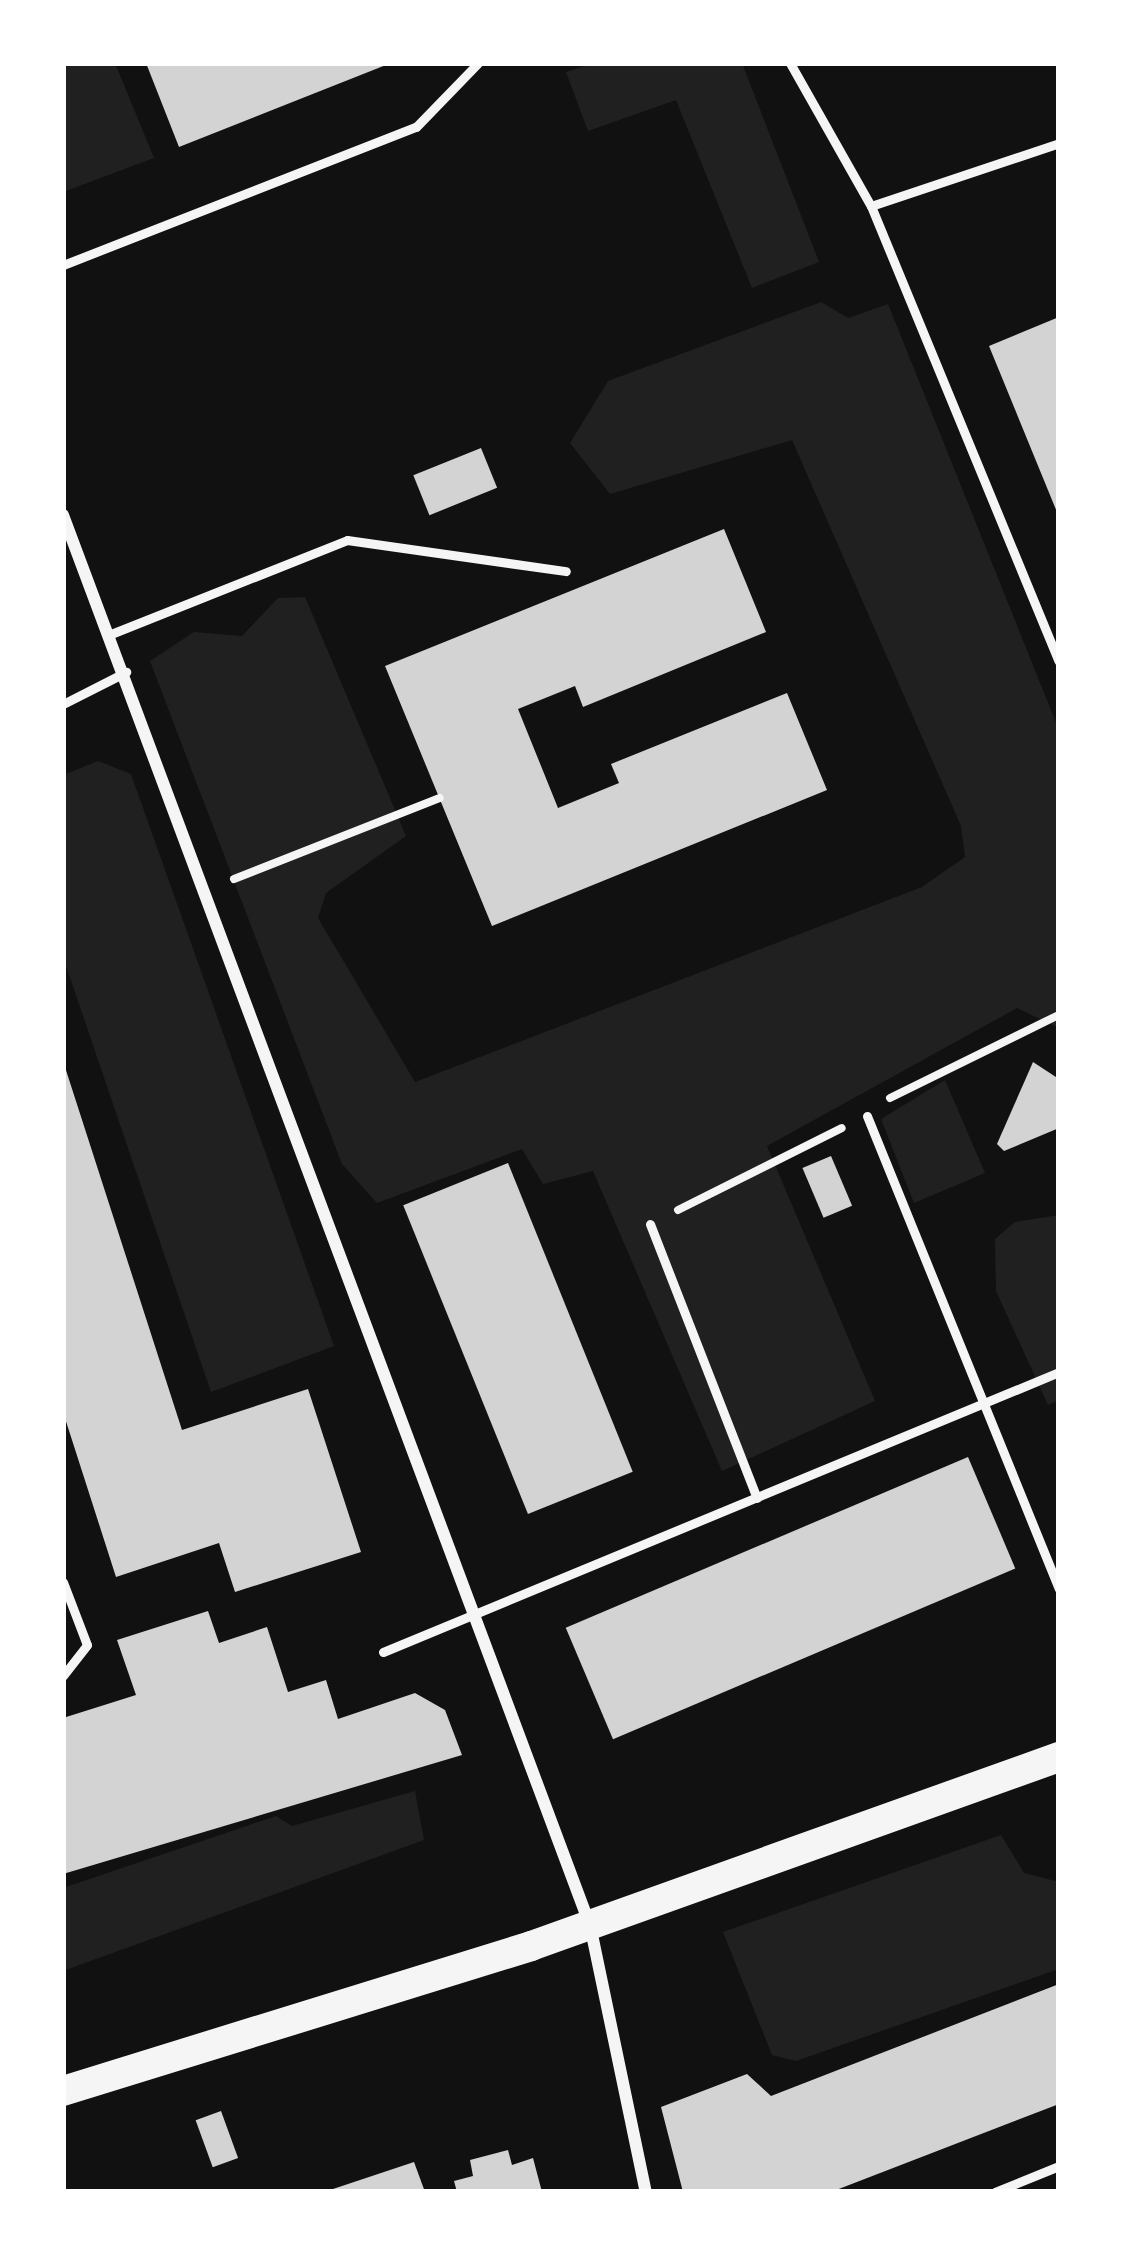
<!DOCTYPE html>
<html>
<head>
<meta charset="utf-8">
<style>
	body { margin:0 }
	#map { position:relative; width:1122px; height:2255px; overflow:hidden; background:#111; font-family:Inter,sans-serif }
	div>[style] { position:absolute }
	.green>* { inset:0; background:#202020 }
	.building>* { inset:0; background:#d3d3d3; transform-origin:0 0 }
	.path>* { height:8px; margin:-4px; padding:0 4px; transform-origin:4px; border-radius:4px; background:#f5f5f5 }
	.service>* { height:9px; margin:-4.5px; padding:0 4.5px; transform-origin:4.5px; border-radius:4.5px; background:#f5f5f5 }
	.minor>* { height:12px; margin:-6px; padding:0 6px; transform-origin:6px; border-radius:6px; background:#f5f5f5 }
	.primary>* { height:30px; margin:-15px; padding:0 15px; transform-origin:15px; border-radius:15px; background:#f5f5f5 }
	span { translate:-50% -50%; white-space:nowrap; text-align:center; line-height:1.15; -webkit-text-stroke:9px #fff; paint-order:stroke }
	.frame { position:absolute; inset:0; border:66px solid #fff; pointer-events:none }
</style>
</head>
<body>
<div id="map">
	<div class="green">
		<i style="clip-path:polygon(63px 63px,115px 63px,154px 158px,63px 192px)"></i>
		<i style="clip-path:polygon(594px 63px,742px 63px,819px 262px,752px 288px,676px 100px,588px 131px,566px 72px)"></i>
		<i style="clip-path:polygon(821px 302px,848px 318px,888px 304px,1059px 730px,1059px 1028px,1017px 1008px,767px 1146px,875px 1401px,722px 1471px,593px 1171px,543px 1184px,522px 1149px,377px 1203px,342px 1164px,150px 661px,194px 632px,242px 636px,278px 598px,305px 597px,406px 836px,326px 893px,318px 918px,415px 1082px,922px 887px,965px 857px,961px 826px,792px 440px,610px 494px,570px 443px,608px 381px)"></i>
		<i style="clip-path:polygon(98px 761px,131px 774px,334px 1346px,211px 1392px,63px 957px,63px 775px)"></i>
		<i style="clip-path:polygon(945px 1080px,985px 1173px,914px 1203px,881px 1119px)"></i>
		<i style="clip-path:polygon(1059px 1215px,1059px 1400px,1048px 1405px,996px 1291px,995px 1239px,1015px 1222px)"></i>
		<i style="clip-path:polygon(415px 1791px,424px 1840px,63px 1971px,63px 1888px,276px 1816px,292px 1826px)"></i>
		<i style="clip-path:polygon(1001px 1835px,1024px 1873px,1059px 1882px,1059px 1969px,796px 2061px,772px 2055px,723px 1932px)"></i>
	</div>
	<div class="building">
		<i style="clip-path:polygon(146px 63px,391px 63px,179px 147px)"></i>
		<i style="clip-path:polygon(1059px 317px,1059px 517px,989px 346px)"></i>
		<i style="left:481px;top:448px;width:43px;height:73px;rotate:68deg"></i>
		<i style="clip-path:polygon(724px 529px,766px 632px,583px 707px,575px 686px,518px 709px,558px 808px,619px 783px,611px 764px,787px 693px,827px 790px,492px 926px,385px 666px)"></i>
		<i style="clip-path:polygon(1033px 1062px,1059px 1079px,1059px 1128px,1004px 1151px,997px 1144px)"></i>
		<i style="clip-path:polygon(64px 1064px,182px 1430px,308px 1389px,361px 1552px,235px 1592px,219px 1543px,116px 1577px,63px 1412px)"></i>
		<i style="left:831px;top:1156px;width:54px;height:31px;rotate:67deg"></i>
		<i style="left:508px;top:1163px;width:333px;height:113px;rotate:68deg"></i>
		<i style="left:968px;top:1457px;width:121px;height:437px;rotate:67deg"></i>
		<i style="clip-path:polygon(208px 1611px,219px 1643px,267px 1627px,288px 1692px,326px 1680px,338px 1719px,415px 1693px,445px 1710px,462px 1755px,63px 1874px,63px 1718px,136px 1695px,117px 1640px)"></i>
		<i style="clip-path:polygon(1059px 1984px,1059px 2104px,831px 2192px,683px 2192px,661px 2107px,747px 2074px,771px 2096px)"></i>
		<i style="left:221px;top:2111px;width:50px;height:27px;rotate:70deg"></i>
		<i style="clip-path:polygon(508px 2150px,512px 2165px,533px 2158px,542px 2192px,457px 2192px,454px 2181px,473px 2176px,470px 2160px)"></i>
		<i style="clip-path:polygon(414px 2162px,425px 2192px,327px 2192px,327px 2191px)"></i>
	</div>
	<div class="path">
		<i style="left:234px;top:879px;width:221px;rotate:-21.5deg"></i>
		<i style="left:890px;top:1098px;width:188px;rotate:-26.2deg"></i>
		<i style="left:678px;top:1210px;width:183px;rotate:-26.6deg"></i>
	</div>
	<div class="service">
		<i style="left:790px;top:63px;width:164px;rotate:60.5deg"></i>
		<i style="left:871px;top:206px;width:198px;rotate:-18.5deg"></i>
		<i style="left:871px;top:206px;width:492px;rotate:67.6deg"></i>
		<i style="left:63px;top:265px;width:379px;rotate:-21.4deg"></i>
		<i style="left:416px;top:127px;width:89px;rotate:-45.9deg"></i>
		<i style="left:111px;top:634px;width:254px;rotate:-21.7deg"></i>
		<i style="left:347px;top:540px;width:221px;rotate:8.1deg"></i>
		<i style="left:63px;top:704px;width:71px;rotate:-26.9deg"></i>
		<i style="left:867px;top:1116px;width:510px;rotate:67.91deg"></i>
		<i style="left:650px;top:1224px;width:294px;rotate:68.7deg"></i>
		<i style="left:63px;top:1582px;width:67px;rotate:69.1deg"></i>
		<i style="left:87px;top:1645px;width:39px;rotate:128deg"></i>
		<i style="left:383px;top:1652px;width:732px;rotate:-22.5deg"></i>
		<i style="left:995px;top:2192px;width:69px;rotate:-22.1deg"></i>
	</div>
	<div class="minor">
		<i style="left:63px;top:515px;width:1505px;rotate:69.51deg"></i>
		<i style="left:590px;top:1925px;width:273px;rotate:78.2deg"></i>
	</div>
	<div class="primary">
		<i style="left:63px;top:2091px;width:490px;rotate:-17.2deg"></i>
		<i style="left:531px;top:1946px;width:561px;rotate:-19.7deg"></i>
	</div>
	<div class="frame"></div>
</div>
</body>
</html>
